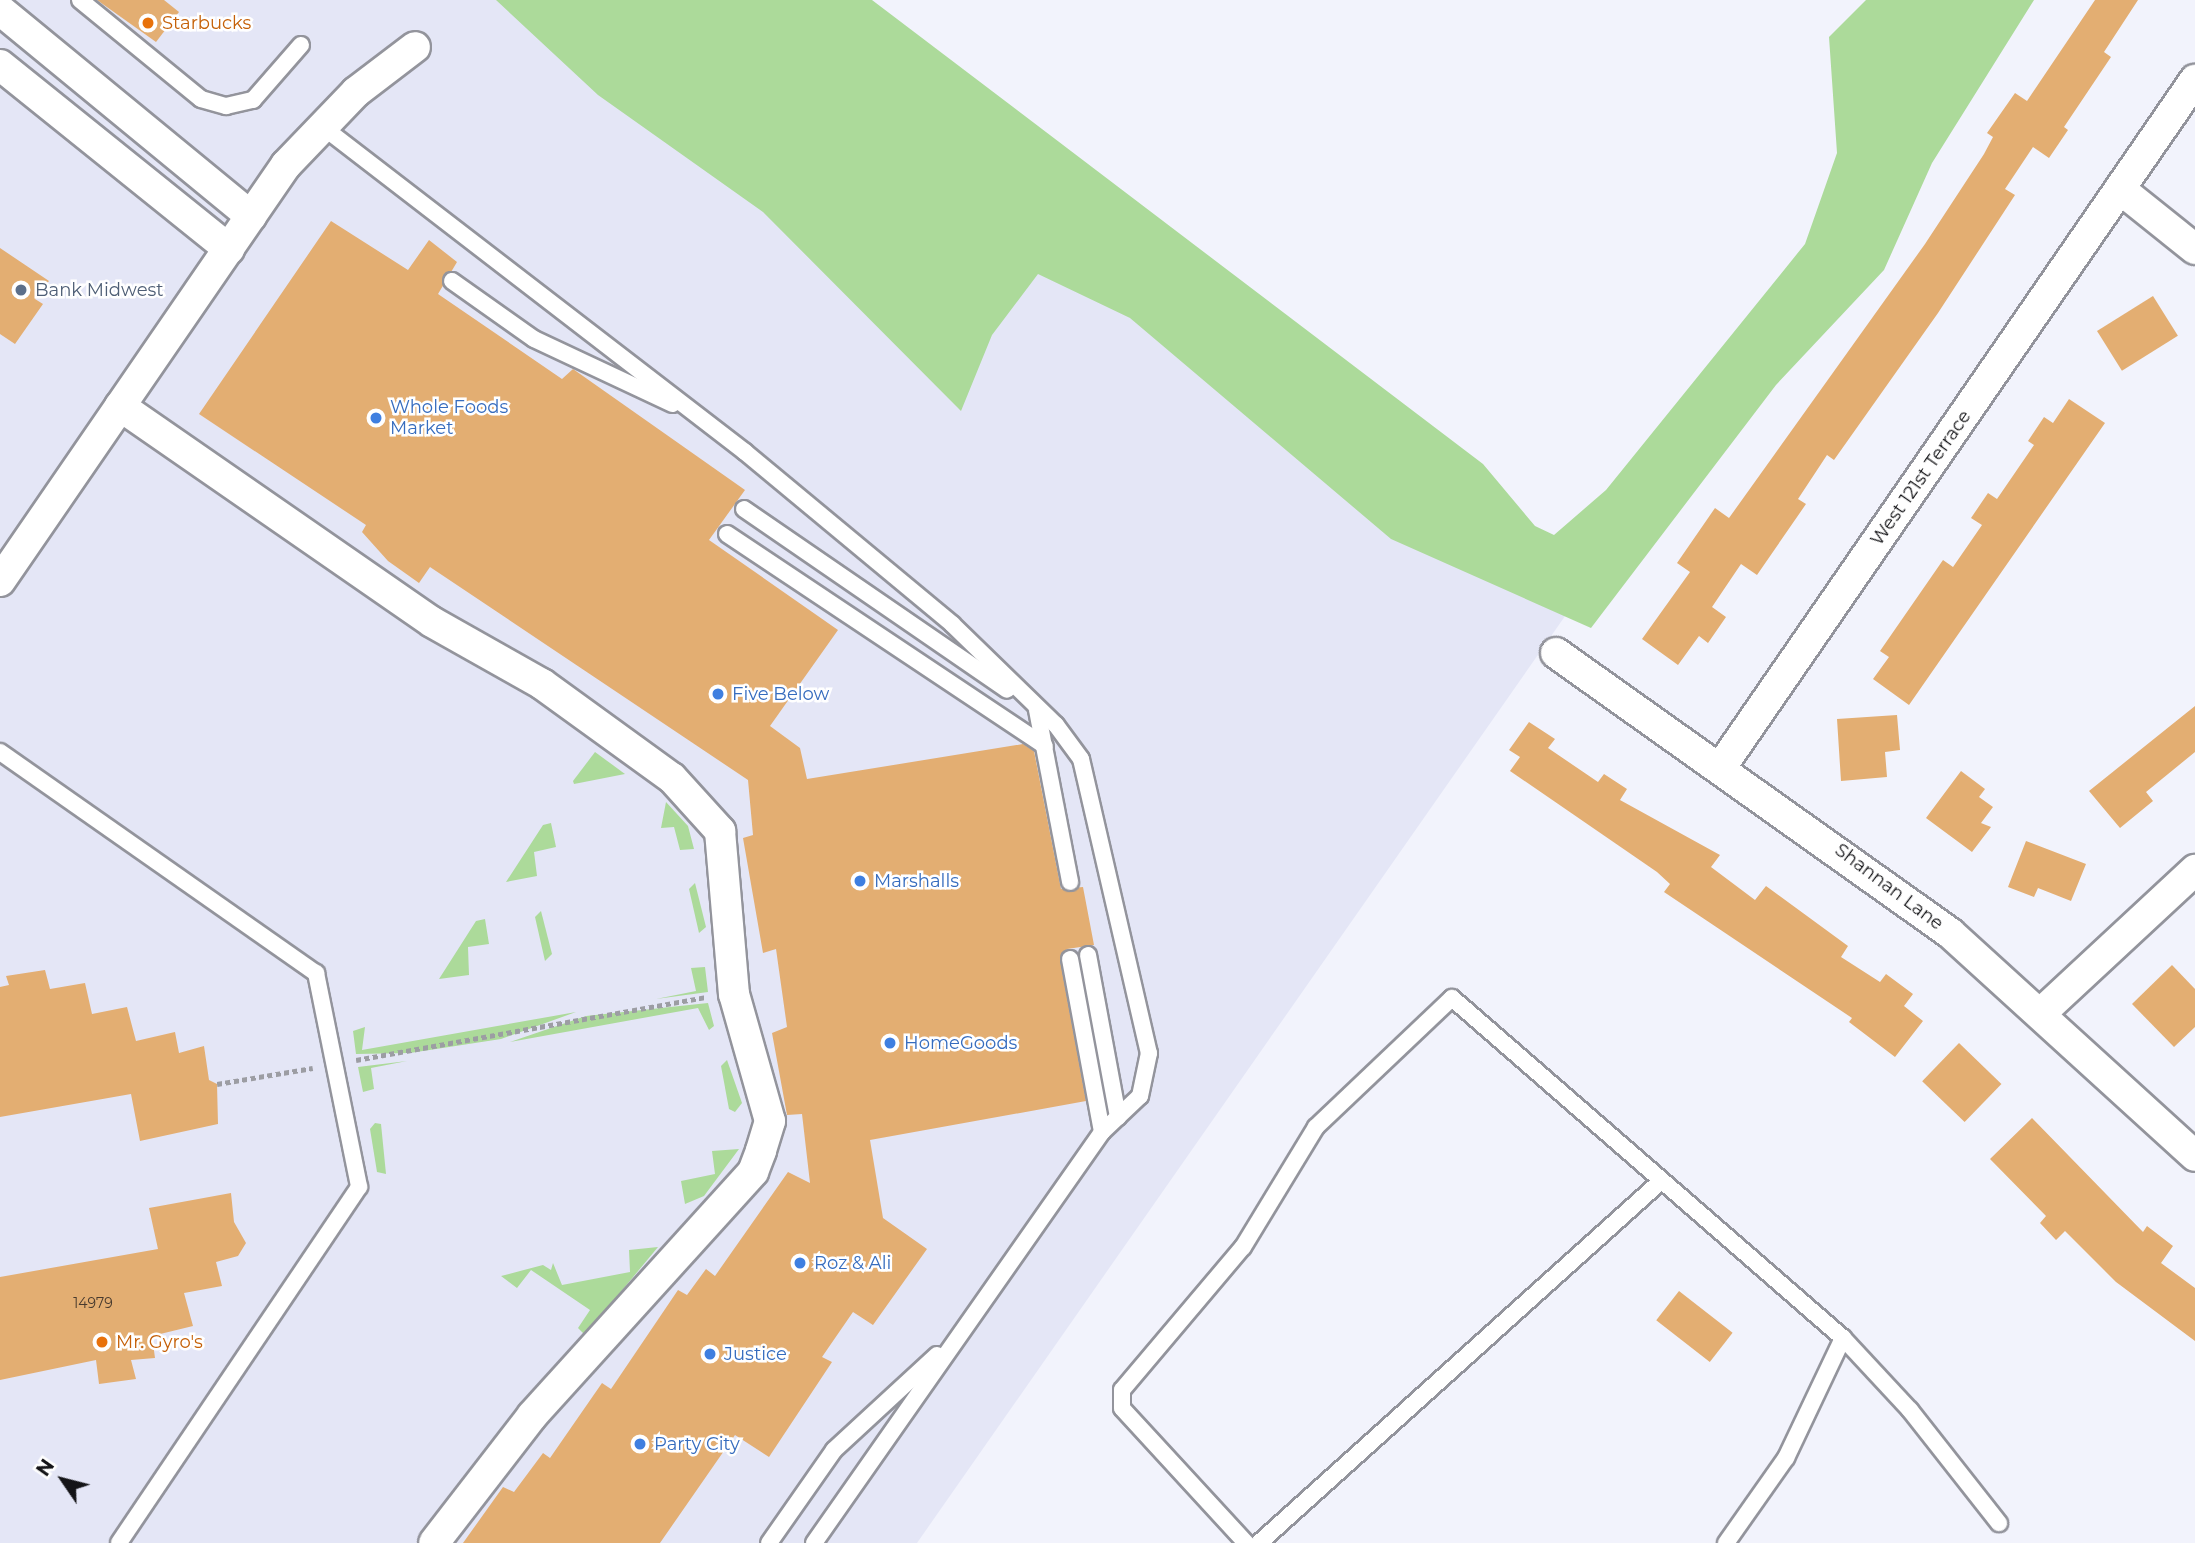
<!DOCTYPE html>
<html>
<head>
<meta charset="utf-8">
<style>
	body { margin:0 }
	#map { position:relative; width:2195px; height:1543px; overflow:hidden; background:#f2f3fc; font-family:Montserrat,sans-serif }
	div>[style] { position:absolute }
	.built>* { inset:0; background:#e4e6f6 }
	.green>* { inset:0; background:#acda9a }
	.building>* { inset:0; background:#e3ae72; transform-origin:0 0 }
	.path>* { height:4.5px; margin-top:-2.25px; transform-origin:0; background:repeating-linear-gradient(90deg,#9c9da3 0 5px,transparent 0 8.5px) }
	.roads { filter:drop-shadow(2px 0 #93949c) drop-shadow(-2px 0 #93949c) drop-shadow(0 2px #93949c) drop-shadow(0 -2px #93949c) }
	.lane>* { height:16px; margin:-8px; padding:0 8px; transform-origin:8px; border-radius:8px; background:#fff }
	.street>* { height:30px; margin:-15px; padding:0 15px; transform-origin:15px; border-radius:15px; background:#fff }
	.dots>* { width:19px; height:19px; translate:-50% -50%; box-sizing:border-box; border:4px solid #fff; border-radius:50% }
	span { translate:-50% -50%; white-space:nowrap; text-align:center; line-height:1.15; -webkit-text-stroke:5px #fff; paint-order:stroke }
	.number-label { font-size:14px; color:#483a2e }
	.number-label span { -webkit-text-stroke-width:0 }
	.food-label { font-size:18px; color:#c56008 }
	.left { translate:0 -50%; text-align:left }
	.service-label { font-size:18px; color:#4e5e75 }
	.shop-label { font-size:18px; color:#366cbe }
	.street-label { font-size:18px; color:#141417 }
	.north { position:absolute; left:28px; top:1445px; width:70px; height:70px; -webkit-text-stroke:5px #fff; paint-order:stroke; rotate:305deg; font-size:19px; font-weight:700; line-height:28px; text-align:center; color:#141417 }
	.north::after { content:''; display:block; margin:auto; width:24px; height:32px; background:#141417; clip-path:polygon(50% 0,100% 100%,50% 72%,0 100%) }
</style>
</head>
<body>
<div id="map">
	<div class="built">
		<i style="clip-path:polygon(7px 0,741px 0,1570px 609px,917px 1543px,0 1543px,0 11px)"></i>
	</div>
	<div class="green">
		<i style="clip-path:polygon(496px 0,872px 0,1483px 464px,1535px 526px,1554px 535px,1606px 490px,1805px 244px,1837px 153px,1829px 37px,1866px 0,2034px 0,1932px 163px,1884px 270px,1776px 385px,1591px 628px,1391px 539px,1130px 318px,1038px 274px,992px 335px,961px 411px,763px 212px,598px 95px)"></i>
		<i style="clip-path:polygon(595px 752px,625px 774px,574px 784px,573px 781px)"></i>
		<i style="clip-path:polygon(666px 802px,688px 826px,694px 849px,680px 850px,674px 827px,661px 828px)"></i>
		<i style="clip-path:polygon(551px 823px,556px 847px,534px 852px,537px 876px,506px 882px,543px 825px)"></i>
		<i style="clip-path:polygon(695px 883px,706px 927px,699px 933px,689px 889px)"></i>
		<i style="clip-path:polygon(541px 911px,552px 954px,545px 961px,535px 917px)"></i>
		<i style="clip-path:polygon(485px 919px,489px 944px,468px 947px,469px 975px,439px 979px,476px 921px)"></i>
		<i style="clip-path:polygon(691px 968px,705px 967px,708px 992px,656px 999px,696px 991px)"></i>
		<i style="clip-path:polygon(708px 1003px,714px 1026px,709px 1030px,698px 1008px,510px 1042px,586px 1016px)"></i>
		<i style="clip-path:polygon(576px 1012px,501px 1039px,410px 1053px,356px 1054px,353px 1031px,365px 1027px,362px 1050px)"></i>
		<i style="clip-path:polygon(727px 1060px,742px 1103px,735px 1112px,729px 1109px,721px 1066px)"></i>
		<i style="clip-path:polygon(407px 1061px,371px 1068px,374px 1089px,363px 1092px,358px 1067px)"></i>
		<i style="clip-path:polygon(375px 1123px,381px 1124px,386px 1174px,377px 1172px,370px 1129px)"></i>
		<i style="clip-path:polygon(739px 1149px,704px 1196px,685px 1204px,681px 1181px,715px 1174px,712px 1151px)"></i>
		<i style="clip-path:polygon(658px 1247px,585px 1335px,578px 1328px,590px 1310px,531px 1270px,517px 1288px,501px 1276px,543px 1265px,551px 1270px,553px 1263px,562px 1285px,630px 1272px,629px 1250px)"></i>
	</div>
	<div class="building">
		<i style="clip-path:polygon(97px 0,164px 0,179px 12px,156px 42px)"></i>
		<i style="clip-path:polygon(2095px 0,2138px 0,2104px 52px,2111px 57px,2064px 127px,2068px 130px,2049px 158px,2033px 147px,2005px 189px,2015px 195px,1938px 313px,1834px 460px,1827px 455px,1798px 499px,1806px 504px,1757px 575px,1741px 564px,1712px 607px,1726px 617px,1708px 643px,1699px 636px,1678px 665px,1642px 639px,1690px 572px,1677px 563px,1715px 508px,1729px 518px,1925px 244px,1984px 154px,1993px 137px,1987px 133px,2015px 93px,2027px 101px)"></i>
		<i style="clip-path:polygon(331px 221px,408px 270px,429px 240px,457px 262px,438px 294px,562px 379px,573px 369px,745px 490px,709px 540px,838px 630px,770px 726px,800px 748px,807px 779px,1023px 744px,1034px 751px,1061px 889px,1083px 887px,1094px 945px,1067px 949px,1060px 960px,1086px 1101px,870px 1140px,883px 1218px,927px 1249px,873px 1325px,853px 1312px,822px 1357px,832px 1362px,769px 1457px,735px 1435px,660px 1543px,463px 1543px,503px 1487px,514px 1492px,543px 1453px,550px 1458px,602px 1383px,611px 1389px,678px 1290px,687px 1295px,706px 1269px,715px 1276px,788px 1172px,810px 1183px,802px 1114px,787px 1115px,772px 1033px,787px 1027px,776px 949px,763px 953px,743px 838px,753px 835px,748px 780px,430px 567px,419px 583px,388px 561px,362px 532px,366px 525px,199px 414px)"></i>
		<i style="clip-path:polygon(0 248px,49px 281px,35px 299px,43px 304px,15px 344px,0 334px)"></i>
		<i style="left:2153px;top:296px;width:47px;height:66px;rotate:58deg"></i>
		<i style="clip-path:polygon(2069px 399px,2105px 423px,1909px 705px,1873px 679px,1889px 657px,1880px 651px,1943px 560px,1953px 567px,1982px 525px,1971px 518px,1988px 493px,1997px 499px,2034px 445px,2028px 441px,2044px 417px,2053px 423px)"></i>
		<i style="clip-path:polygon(2195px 706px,2195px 752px,2146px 792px,2153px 801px,2120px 828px,2089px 791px)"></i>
		<i style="clip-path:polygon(1897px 715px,1900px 750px,1885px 752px,1887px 777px,1841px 781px,1837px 719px)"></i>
		<i style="clip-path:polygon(1529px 722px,1555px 739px,1548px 748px,1598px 782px,1604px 774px,1627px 789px,1620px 800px,1720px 855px,1711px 867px,1755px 900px,1766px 886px,1848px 946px,1841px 957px,1880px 982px,1886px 974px,1913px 994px,1904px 1006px,1923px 1021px,1895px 1057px,1849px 1022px,1852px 1018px,1664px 892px,1670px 884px,1657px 872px,1510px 771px,1520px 757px,1509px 750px)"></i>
		<i style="clip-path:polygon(1961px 771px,1985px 789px,1979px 797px,1993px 807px,1981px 823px,1991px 827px,1972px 852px,1926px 818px)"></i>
		<i style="clip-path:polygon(2026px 841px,2086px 864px,2071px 901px,2038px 888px,2034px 897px,2008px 887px)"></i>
		<i style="clip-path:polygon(2172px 965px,2195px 989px,2195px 1027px,2174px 1047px,2132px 1004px)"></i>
		<i style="clip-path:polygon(45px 970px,50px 989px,85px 983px,92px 1014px,127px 1007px,136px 1041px,175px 1032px,179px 1053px,204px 1046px,209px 1080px,217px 1084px,218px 1124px,140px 1141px,131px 1094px,0 1117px,0 987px,9px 985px,6px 976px)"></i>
		<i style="left:1959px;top:1043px;width:59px;height:53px;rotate:44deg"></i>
		<i style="clip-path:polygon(2032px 1118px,2143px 1232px,2147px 1226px,2173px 1246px,2161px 1263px,2195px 1288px,2195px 1341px,2116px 1282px,2065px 1231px,2056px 1240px,2040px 1223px,2046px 1216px,1990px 1159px)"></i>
		<i style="clip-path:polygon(231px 1193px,234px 1222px,246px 1243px,238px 1256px,216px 1262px,222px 1286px,184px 1293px,193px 1326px,152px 1336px,155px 1358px,131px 1360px,136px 1379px,99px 1384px,96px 1360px,0 1380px,0 1277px,158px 1249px,149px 1208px)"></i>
		<i style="left:1679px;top:1291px;width:68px;height:37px;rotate:38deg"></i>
	</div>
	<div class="path">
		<i style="left:356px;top:1060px;width:355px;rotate:-10.2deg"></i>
		<i style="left:217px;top:1084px;width:97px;rotate:-9.5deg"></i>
	</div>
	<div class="roads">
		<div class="lane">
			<i style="left:80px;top:0;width:156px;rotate:39.3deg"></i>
			<i style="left:201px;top:99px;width:26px;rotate:16deg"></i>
			<i style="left:226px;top:106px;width:28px;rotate:-13deg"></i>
			<i style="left:253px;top:100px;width:73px;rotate:-48.9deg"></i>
			<i style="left:323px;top:127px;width:533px;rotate:37.6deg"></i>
			<i style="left:745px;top:452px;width:269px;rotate:39.7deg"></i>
			<i style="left:952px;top:624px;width:145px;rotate:44.2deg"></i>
			<i style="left:1056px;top:725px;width:42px;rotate:53.7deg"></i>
			<i style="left:1081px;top:759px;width:302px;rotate:77deg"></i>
			<i style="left:1149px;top:1053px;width:44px;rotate:101.8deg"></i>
			<i style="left:1140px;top:1096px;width:52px;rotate:136.5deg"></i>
			<i style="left:1102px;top:1132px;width:502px;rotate:125.02deg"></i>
			<i style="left:452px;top:281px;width:100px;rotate:35.3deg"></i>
			<i style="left:534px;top:339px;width:153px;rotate:25.1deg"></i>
			<i style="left:744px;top:509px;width:319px;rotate:34.5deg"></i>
			<i style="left:727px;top:534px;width:382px;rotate:33.7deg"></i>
			<i style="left:1037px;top:710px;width:175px;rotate:79.1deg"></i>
			<i style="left:0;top:752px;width:386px;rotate:35deg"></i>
			<i style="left:316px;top:973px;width:218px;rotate:78.6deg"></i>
			<i style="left:359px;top:1187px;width:429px;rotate:124deg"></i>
			<i style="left:1088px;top:955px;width:165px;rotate:79.5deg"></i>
			<i style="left:1070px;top:959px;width:176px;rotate:79.5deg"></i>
			<i style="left:769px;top:1543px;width:113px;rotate:-55deg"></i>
			<i style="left:834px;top:1450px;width:140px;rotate:-42.7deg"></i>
			<i style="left:1246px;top:1543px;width:183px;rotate:-132.6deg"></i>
			<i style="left:1122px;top:1408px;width:18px;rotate:-90deg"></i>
			<i style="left:1122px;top:1390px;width:187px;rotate:-49.8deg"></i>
			<i style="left:1243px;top:1247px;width:140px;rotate:-58.7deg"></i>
			<i style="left:1316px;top:1127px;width:187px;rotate:-43.5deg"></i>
			<i style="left:1452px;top:998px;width:518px;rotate:41.01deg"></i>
			<i style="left:1843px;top:1338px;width:98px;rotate:47.1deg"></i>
			<i style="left:1910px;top:1410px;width:144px;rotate:51.8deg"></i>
			<i style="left:1259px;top:1543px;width:540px;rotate:-42deg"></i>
			<i style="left:1726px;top:1543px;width:104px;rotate:-54.8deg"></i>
			<i style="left:1786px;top:1458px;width:133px;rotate:-64.6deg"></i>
		</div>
		<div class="street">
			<i style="left:0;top:10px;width:325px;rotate:39.4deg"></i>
			<i style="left:0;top:65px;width:294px;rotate:38.8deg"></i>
			<i style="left:2120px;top:189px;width:96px;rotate:38.7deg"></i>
			<i style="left:120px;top:406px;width:379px;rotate:34.7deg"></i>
			<i style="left:432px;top:622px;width:126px;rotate:29.4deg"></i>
			<i style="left:542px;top:684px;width:160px;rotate:35.9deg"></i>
			<i style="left:672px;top:778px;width:72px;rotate:47.8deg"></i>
			<i style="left:720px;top:831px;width:164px;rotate:85.1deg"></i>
			<i style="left:734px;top:994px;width:132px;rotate:74.2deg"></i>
			<i style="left:770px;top:1121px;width:31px;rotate:107deg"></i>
			<i style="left:761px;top:1151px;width:22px;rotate:111deg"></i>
			<i style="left:753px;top:1172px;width:329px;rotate:132.2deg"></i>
			<i style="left:532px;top:1416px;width:160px;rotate:127.7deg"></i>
			<i style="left:0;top:581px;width:505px;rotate:-55.49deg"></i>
			<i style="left:286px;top:165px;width:101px;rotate:-46.2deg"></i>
			<i style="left:356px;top:92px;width:74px;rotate:-37.3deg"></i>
			<i style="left:1556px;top:653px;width:483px;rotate:35.4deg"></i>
			<i style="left:1950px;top:933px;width:331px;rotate:42.3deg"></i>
			<i style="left:1721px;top:767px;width:835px;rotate:-55.4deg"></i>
			<i style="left:2040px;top:1014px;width:212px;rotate:-42.9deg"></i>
		</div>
	</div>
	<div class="dots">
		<i style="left:148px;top:23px;background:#e8710a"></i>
		<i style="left:21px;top:290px;background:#5c6f8a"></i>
		<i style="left:376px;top:418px;background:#3f7fe0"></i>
		<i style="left:718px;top:694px;background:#3f7fe0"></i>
		<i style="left:860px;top:881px;background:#3f7fe0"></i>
		<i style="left:890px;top:1043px;background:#3f7fe0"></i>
		<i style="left:800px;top:1263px;background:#3f7fe0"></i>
		<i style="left:102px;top:1342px;background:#e8710a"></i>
		<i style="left:710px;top:1354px;background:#3f7fe0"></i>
		<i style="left:640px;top:1444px;background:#3f7fe0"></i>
	</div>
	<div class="number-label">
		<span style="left:93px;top:1303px">14979</span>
	</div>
	<div class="food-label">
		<span class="left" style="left:162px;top:23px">Starbucks</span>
		<span class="left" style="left:116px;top:1342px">Mr. Gyro's</span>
	</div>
	<div class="service-label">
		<span class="left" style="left:35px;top:290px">Bank Midwest</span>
	</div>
	<div class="shop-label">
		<span class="left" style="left:390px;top:418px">Whole Foods<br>Market</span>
		<span class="left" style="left:732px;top:694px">Five Below</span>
		<span class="left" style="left:874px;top:881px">Marshalls</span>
		<span class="left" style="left:904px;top:1043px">HomeGoods</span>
		<span class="left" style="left:814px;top:1263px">Roz &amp; Ali</span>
		<span class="left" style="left:724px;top:1354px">Justice</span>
		<span class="left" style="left:654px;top:1444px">Party City</span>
	</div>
	<div class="street-label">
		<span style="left:1921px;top:478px;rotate:-55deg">West 121st Terrace</span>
		<span style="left:1889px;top:887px;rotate:37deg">Shannan Lane</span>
	</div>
	<div class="north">N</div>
</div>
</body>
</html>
